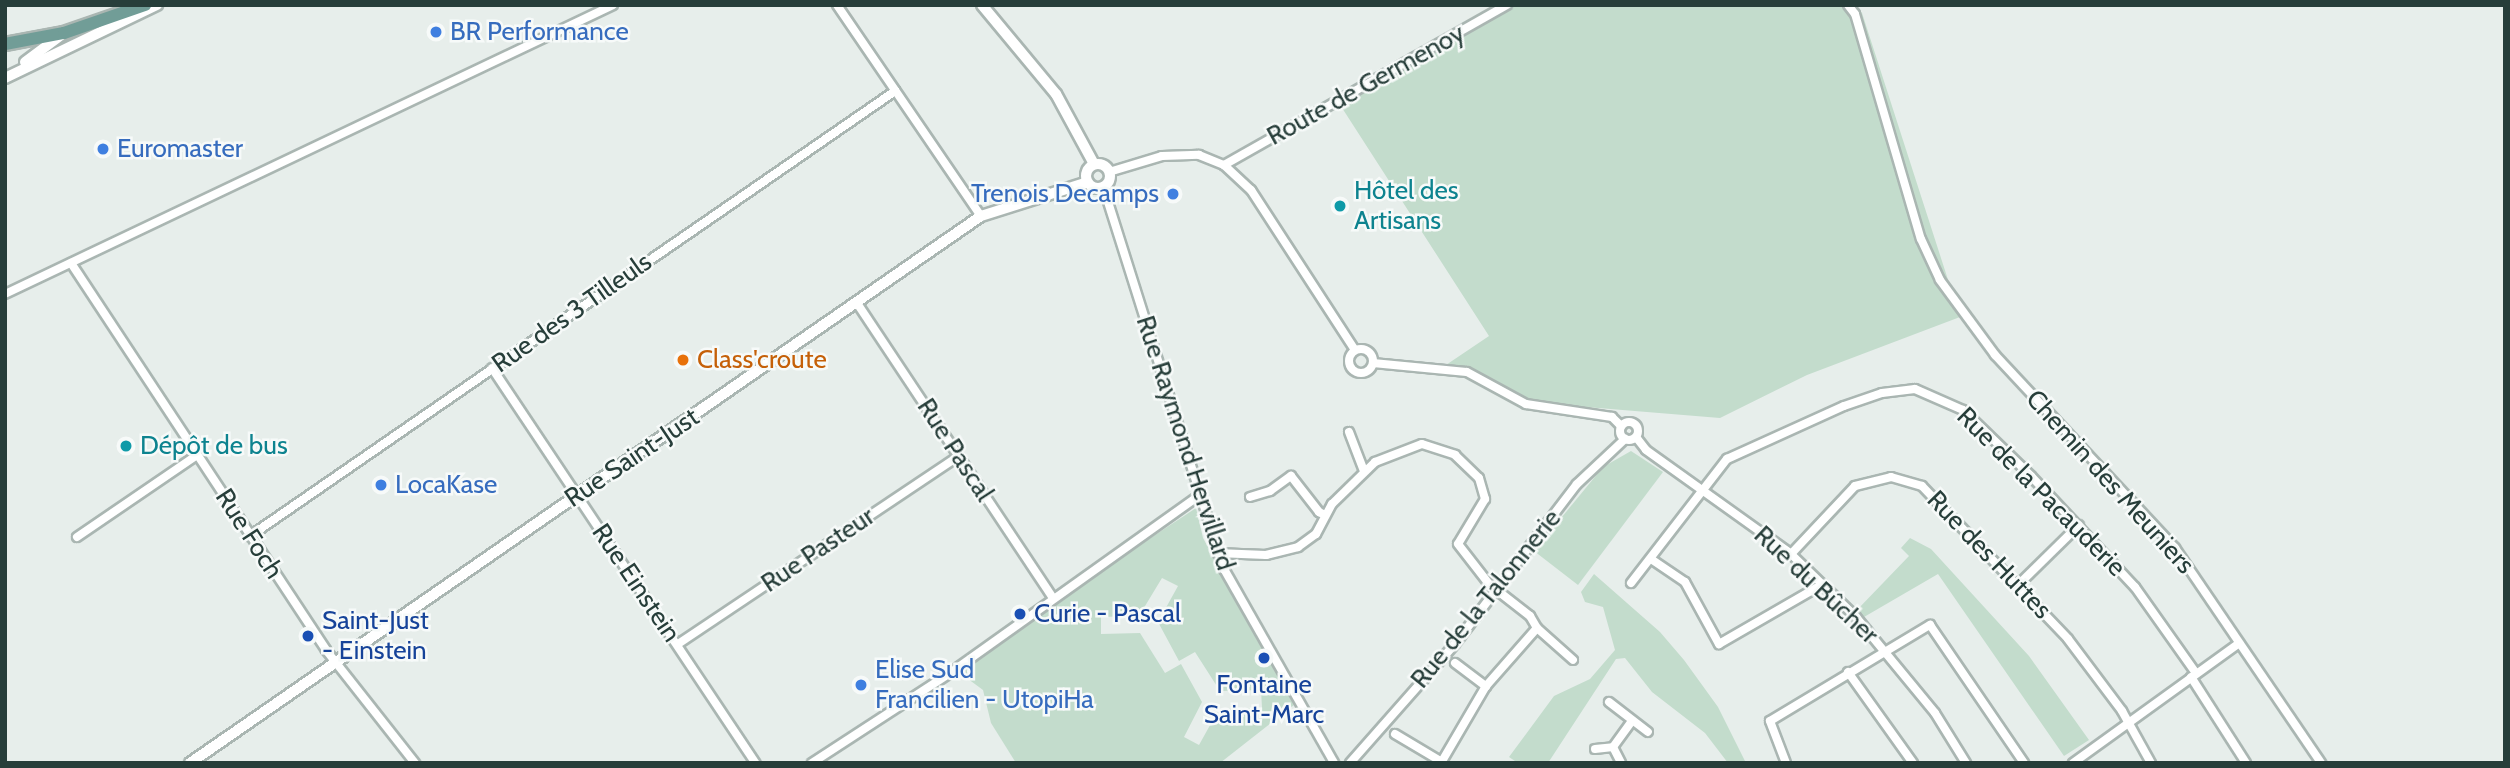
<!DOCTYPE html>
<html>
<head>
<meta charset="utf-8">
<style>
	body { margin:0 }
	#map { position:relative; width:2510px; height:768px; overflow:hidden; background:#e7eeeb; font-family:Cabin,sans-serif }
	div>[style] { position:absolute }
	.green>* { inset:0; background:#c3dccc }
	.roads { filter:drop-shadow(2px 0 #aab6b2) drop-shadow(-2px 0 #aab6b2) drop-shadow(0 2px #aab6b2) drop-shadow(0 -2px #aab6b2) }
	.minor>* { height:8px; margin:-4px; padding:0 4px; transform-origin:4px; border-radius:4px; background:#fff }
	.minor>.ring { margin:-4px; padding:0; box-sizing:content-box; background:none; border:8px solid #fff; border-radius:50% }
	.tertiary>* { height:10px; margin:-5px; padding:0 5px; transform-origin:5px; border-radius:5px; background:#fff }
	.tertiary>.ring { margin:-5px; padding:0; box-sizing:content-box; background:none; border:10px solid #fff; border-radius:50% }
	.secondary>* { height:10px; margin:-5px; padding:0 5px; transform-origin:5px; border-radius:5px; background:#fff }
	.primary>* { height:12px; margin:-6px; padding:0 6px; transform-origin:6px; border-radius:6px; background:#719d97 }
	.dots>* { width:19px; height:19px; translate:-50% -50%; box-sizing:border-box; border:4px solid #f7faf9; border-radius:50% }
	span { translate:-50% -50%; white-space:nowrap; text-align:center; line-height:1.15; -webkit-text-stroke:5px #f7faf9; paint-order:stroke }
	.shop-label { font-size:26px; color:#366cbe }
	.left { translate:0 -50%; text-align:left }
	.right { translate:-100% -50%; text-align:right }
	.street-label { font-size:26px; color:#273e3a }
	.culture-label { font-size:26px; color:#0d838f }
	.food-label { font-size:26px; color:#c56008 }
	.transit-label { font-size:26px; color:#164399 }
	.frame { position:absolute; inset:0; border:7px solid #273e3a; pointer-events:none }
</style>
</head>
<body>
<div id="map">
	<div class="green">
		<i style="clip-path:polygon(1499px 5px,1855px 5px,1862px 13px,1960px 317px,1807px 375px,1720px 418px,1525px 402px,1481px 373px,1443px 367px,1489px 336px,1335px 97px)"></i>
		<i style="clip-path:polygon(1631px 451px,1663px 472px,1578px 585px,1534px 551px,1603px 467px)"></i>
		<i style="clip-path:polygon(evenodd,1196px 508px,1203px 538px,1294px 705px,1220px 763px,1016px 763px,991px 723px,983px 690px,960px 673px,1034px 615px,1196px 508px,1162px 578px,1178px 586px,1158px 622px,1179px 661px,1195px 652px,1220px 691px,1261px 690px,1262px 708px,1219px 709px,1199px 745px,1184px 737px,1202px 702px,1181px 664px,1165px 673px,1140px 633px,1101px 634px,1101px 617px,1139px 616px,1162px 578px)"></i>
		<i style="clip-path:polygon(1910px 538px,1931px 549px,2029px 656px,2089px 740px,2064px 756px,1938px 574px,1864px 617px,1857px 610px,1909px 556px,1901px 548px)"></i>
		<i style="clip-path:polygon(1594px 574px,1660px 632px,1684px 660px,1718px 707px,1746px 763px,1728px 763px,1705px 733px,1652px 692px,1625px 658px,1616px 659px,1548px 763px,1518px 763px,1509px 757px,1554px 696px,1590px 679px,1615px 650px,1603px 607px,1585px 602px,1581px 592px)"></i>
	</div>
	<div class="roads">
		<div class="minor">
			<i style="left:837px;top:5px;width:255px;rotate:55.7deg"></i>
			<i style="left:1848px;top:5px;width:11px;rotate:52deg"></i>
			<i style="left:1855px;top:14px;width:234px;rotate:73.7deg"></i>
			<i style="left:1921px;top:239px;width:45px;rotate:65.1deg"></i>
			<i style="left:1940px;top:280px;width:93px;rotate:53.7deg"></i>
			<i style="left:1995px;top:355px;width:264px;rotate:47deg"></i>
			<i style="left:2175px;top:548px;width:260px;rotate:55.8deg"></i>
			<i style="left:1224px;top:165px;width:325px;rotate:-29.5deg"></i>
			<i style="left:1109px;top:172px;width:55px;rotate:-16.8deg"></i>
			<i style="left:1162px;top:156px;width:37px;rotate:-2deg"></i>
			<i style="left:1199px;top:155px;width:27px;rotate:22deg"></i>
			<i style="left:1224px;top:165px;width:37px;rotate:43deg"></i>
			<i style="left:1251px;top:190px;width:191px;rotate:57deg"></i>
			<i style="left:1103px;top:186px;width:402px;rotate:72.5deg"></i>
			<i style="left:1224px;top:569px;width:223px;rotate:60.4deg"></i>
			<i style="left:71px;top:263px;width:463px;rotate:56.6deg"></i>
			<i style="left:326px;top:650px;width:144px;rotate:51.8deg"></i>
			<i style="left:5px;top:294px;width:673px;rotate:-25.42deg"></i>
			<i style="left:857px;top:303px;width:354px;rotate:56.4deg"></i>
			<i class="ring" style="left:1349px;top:349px;width:16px;height:16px"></i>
			<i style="left:1373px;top:363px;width:94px;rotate:5.5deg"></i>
			<i style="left:1467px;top:372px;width:67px;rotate:28.5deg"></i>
			<i style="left:1526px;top:404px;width:87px;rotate:8.6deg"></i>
			<i style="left:1612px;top:417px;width:13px;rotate:45deg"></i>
			<i style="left:492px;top:368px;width:475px;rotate:56.3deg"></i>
			<i class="ring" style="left:1620px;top:422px;width:10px;height:10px"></i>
			<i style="left:1349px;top:432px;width:42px;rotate:69deg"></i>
			<i style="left:1636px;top:437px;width:16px;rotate:52deg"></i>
			<i style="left:1646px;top:450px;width:178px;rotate:35.6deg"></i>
			<i style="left:1791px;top:554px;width:91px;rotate:44.1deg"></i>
			<i style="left:1856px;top:617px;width:124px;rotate:50.5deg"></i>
			<i style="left:1935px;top:713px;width:59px;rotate:58.2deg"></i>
			<i style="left:1250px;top:497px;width:21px;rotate:-17deg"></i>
			<i style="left:1270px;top:491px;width:26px;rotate:-36deg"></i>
			<i style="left:1291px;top:476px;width:46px;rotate:52.1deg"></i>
			<i style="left:1319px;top:512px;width:7px;rotate:27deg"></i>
			<i style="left:250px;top:536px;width:784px;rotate:-34.6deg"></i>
			<i style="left:77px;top:537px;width:145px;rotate:-34.3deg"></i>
			<i style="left:1217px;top:553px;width:49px;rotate:2.3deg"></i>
			<i style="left:1266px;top:555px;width:33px;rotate:-14deg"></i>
			<i style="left:1298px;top:547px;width:22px;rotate:-36deg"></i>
			<i style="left:1316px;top:534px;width:34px;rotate:-62deg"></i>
			<i style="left:1332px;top:504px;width:60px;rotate:-44.3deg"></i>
			<i style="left:1375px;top:462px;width:50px;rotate:-21deg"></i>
			<i style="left:1422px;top:444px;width:35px;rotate:18deg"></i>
			<i style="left:1455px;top:455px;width:33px;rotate:44deg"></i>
			<i style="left:1479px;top:478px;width:22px;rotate:74deg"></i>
			<i style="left:1485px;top:499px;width:52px;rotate:121deg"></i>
			<i style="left:1458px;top:544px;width:51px;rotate:52.2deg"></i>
			<i style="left:1489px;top:584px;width:52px;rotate:38deg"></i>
			<i style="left:1530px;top:616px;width:14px;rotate:60deg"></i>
			<i style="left:1537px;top:628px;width:77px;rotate:131.3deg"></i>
			<i style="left:1486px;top:686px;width:89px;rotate:120.3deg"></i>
			<i style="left:1791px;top:554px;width:93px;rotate:-46.7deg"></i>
			<i style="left:1855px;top:486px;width:37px;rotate:-14deg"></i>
			<i style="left:1891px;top:477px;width:32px;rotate:16deg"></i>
			<i style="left:1922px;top:486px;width:211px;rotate:46.3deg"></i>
			<i style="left:2068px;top:639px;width:90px;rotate:53.1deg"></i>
			<i style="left:2122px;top:711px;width:60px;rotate:60.9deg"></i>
			<i style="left:1651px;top:559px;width:41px;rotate:34.1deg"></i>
			<i style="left:1685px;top:582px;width:71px;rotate:61.3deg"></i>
			<i style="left:1719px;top:644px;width:120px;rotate:-30deg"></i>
			<i style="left:1631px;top:583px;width:157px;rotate:-52.3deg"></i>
			<i style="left:1727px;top:459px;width:128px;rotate:-24.4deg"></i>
			<i style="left:1844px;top:406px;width:40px;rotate:-18.9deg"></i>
			<i style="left:1882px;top:393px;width:33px;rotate:-7deg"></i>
			<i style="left:1915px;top:389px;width:52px;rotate:23.6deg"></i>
			<i style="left:1963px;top:410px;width:95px;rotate:44.1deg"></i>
			<i style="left:2031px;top:476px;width:152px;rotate:46.9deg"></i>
			<i style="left:2135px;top:587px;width:105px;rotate:54.7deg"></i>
			<i style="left:2019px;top:584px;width:84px;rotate:-44.5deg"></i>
			<i style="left:1537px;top:628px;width:48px;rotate:41.6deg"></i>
			<i style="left:678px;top:644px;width:338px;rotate:-33.8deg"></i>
			<i style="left:1455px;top:663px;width:39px;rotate:37deg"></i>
			<i style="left:1848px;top:672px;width:112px;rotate:54.5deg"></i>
			<i style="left:2191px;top:677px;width:102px;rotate:57.4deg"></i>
			<i style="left:1609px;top:702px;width:49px;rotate:37.6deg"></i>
			<i style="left:1395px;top:734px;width:55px;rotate:30.8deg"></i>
			<i style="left:1613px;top:747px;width:18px;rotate:63deg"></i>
			<i style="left:1595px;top:749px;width:18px;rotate:-6deg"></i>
			<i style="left:1613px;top:747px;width:32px;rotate:-54deg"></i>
			<i style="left:812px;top:763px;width:168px;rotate:-33.1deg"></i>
			<i style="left:953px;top:671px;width:301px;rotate:-35.5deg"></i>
			<i style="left:1350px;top:763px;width:159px;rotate:-48.6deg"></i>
			<i style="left:1455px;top:644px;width:201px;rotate:-52.7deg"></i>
			<i style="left:1577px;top:484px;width:66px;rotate:-43.2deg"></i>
			<i style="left:1786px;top:763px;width:45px;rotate:-110.9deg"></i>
			<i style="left:1770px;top:721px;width:187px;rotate:-31deg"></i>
			<i style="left:1930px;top:625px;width:167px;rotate:55.7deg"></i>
			<i style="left:2073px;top:763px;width:203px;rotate:-35.8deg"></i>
		</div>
		<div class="tertiary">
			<i style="left:982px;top:5px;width:116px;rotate:50.3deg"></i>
			<i style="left:1056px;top:94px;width:80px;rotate:61.5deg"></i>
			<i class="ring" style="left:1086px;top:164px;width:14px;height:14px"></i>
			<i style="left:190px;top:763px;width:962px;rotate:-34.67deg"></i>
			<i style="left:981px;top:216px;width:112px;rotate:-17.6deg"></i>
		</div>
		<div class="secondary">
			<i style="left:25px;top:62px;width:49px;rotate:-36.6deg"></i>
			<i style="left:5px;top:78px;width:169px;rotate:-25.7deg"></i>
		</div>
		<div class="primary">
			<i style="left:5px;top:44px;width:60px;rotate:-10.6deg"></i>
			<i style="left:64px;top:33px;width:86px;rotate:-19.1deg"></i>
		</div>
	</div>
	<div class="dots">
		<i style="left:436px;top:32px;background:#3f7fe0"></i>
		<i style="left:103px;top:149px;background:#3f7fe0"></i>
		<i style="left:1173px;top:194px;background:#3f7fe0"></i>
		<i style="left:1340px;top:206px;background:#0f9aa8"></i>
		<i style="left:683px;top:360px;background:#e8710a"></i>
		<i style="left:126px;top:446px;background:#0f9aa8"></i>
		<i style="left:381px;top:485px;background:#3f7fe0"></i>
		<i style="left:1020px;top:614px;background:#1a4fb4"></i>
		<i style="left:308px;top:636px;background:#1a4fb4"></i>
		<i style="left:1264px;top:658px;background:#1a4fb4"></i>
		<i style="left:861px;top:685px;background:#3f7fe0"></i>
	</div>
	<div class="shop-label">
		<span class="left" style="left:450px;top:32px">BR Performance</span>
		<span class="left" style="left:117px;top:149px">Euromaster</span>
		<span class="right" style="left:1159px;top:194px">Trenois Decamps</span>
		<span class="left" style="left:395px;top:485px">LocaKase</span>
		<span class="left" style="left:875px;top:685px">Elise Sud<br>Francilien - UtopiHa</span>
	</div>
	<div class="street-label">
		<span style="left:1366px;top:85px;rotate:-29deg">Route de Germenoy</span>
		<span style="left:572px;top:313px;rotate:-35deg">Rue des 3 Tilleuls</span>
		<span style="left:1185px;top:443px;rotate:72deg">Rue Raymond Hervillard</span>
		<span style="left:955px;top:450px;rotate:57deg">Rue Pascal</span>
		<span style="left:632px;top:458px;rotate:-34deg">Rue Saint-Just</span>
		<span style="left:2110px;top:482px;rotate:48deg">Chemin des Meuniers</span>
		<span style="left:2041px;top:492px;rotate:45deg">Rue de la Pacauderie</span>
		<span style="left:249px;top:534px;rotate:57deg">Rue Foch</span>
		<span style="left:818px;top:550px;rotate:-34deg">Rue Pasteur</span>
		<span style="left:1989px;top:555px;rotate:46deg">Rue des Huttes</span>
		<span style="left:636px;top:583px;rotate:56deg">Rue Einstein</span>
		<span style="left:1816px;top:585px;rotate:43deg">Rue du Bûcher</span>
		<span style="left:1486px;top:599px;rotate:-51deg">Rue de la Talonnerie</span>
	</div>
	<div class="culture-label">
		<span class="left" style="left:1354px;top:206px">Hôtel des<br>Artisans</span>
		<span class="left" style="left:140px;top:446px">Dépôt de bus</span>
	</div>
	<div class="food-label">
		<span class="left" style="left:697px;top:360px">Class'croute</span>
	</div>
	<div class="transit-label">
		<span class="left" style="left:1034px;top:614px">Curie - Pascal</span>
		<span class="left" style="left:322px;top:636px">Saint-Just<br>- Einstein</span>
		<span style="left:1264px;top:700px">Fontaine<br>Saint-Marc</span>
	</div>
	<div class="frame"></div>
</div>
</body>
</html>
